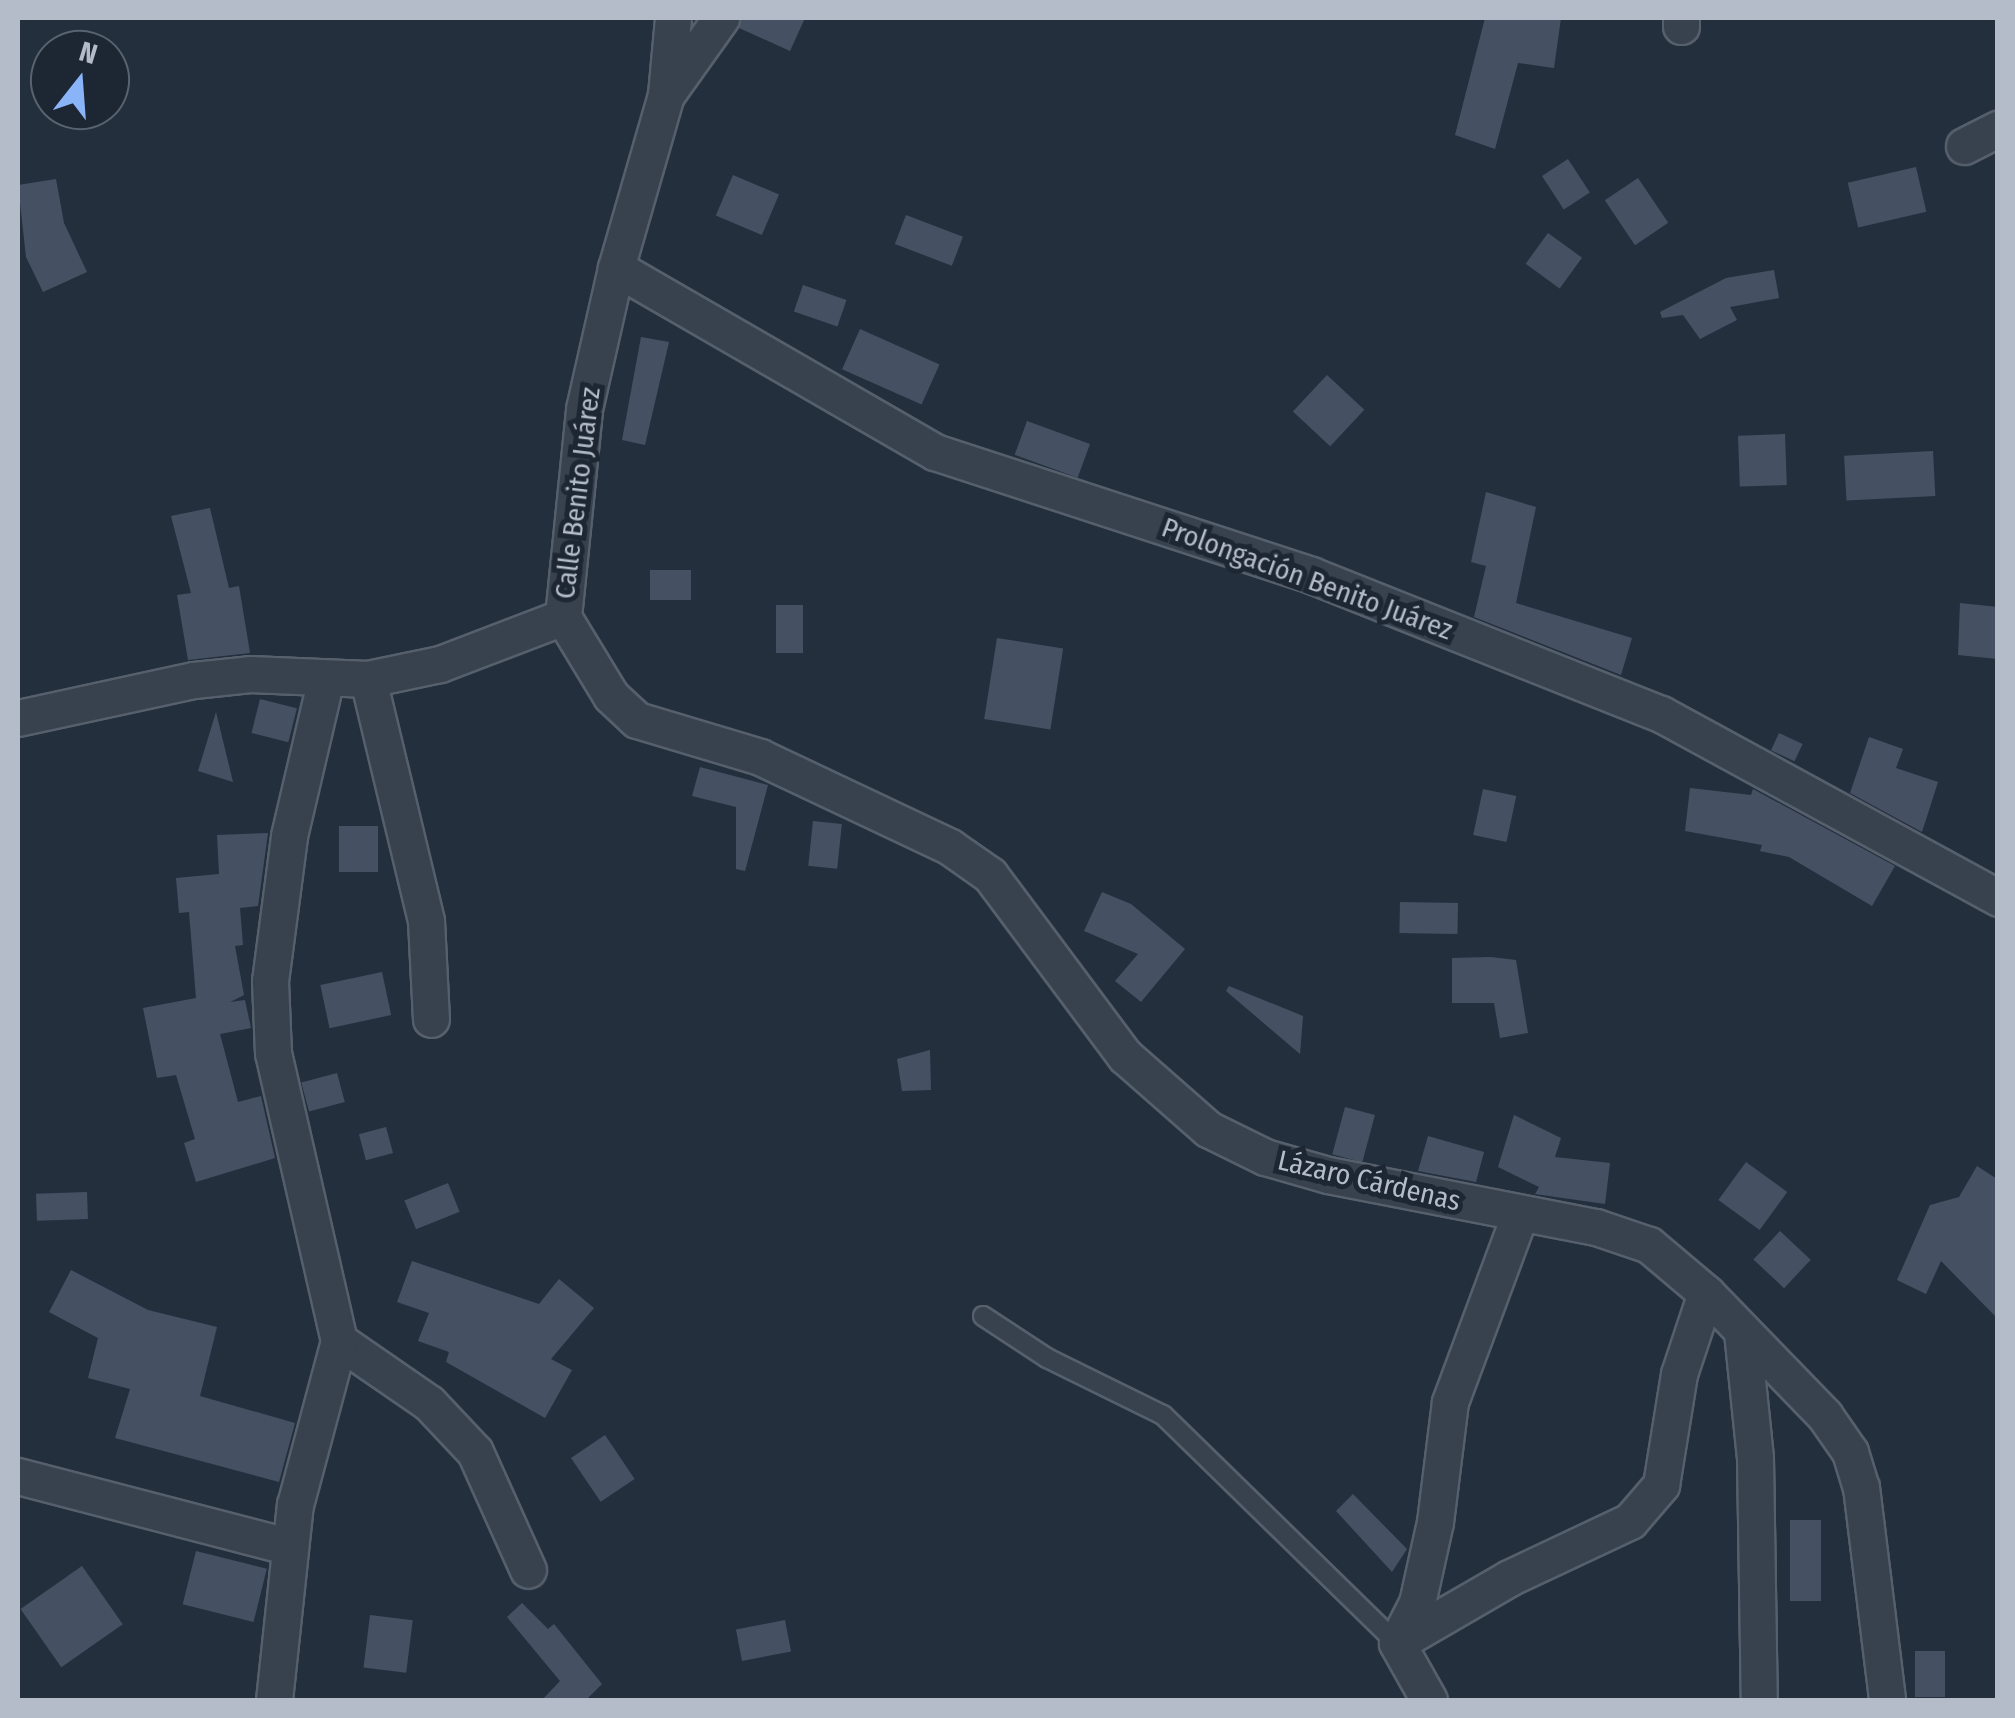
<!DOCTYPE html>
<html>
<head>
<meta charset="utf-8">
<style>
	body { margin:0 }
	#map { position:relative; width:2015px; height:1718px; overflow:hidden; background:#242f3e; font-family:"Fira Sans Condensed",sans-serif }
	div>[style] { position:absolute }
	.building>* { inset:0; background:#455162; transform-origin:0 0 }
	.roads { filter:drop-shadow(2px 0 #565f6c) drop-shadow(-2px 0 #565f6c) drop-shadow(0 2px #565f6c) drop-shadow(0 -2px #565f6c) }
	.lane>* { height:18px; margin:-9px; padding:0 9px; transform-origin:9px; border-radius:9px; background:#38414e }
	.street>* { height:35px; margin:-17.5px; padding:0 17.5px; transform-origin:17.5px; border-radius:17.5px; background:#38414e }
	span { translate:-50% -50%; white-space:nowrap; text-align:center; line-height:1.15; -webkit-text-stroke:10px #1d2633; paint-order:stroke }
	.street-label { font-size:28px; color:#b4bcc9 }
	.frame { position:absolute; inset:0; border:20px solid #b4bcc9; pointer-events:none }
	.north { position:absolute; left:30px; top:30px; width:100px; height:100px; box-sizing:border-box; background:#1d2633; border:2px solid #59626f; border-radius:50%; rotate:17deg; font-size:28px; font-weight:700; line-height:40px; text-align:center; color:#b4bcc9 }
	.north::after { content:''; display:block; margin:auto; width:35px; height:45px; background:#8ab4f8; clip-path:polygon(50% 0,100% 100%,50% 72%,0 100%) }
</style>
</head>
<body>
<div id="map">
	<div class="building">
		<i style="clip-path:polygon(742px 18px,805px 18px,790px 51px,739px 28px)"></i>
		<i style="clip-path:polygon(1485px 18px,1561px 18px,1554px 68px,1518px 63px,1495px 149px,1455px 135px)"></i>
		<i style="left:1568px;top:159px;width:40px;height:31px;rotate:57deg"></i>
		<i style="left:1916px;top:167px;width:46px;height:70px;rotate:77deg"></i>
		<i style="left:733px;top:175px;width:50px;height:44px;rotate:23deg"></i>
		<i style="left:1638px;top:178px;width:54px;height:40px;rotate:56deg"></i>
		<i style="clip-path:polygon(56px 179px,64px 223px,87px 272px,43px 292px,26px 257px,18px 185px)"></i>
		<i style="left:906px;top:215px;width:61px;height:31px;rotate:21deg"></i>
		<i style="left:1548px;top:233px;width:42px;height:38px;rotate:36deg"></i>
		<i style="clip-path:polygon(1774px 270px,1779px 298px,1730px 307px,1737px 320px,1700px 339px,1683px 315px,1662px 318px,1660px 312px,1726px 278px)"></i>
		<i style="left:803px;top:285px;width:46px;height:28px;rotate:19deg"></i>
		<i style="left:860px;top:329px;width:87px;height:44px;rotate:24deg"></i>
		<i style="clip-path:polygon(641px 337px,669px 342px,645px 445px,622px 440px)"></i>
		<i style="left:1327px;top:375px;width:51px;height:50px;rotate:43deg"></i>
		<i style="left:1027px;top:421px;width:67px;height:36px;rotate:20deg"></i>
		<i style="left:1785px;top:434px;width:51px;height:47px;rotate:88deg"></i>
		<i style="left:1933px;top:451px;width:45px;height:89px;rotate:87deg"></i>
		<i style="clip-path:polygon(1486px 492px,1536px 507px,1516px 603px,1632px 638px,1621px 675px,1474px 617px,1486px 566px,1471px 562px)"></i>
		<i style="clip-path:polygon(210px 508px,229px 588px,239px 586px,250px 653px,188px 660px,177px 595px,191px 593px,171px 516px)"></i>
		<i style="left:650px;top:570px;width:41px;height:30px"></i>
		<i style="clip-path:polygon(1960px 603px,1998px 607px,1998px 659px,1958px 655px)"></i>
		<i style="left:776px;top:605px;width:27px;height:48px"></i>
		<i style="left:997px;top:638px;width:67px;height:82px;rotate:9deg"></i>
		<i style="left:260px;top:699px;width:38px;height:35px;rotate:14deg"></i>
		<i style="clip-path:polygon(216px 712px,233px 782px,198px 771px)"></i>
		<i style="left:1779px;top:733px;width:26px;height:19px;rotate:25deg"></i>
		<i style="clip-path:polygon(1869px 737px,1903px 749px,1896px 768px,1938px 782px,1922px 832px,1850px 793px)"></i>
		<i style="clip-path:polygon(700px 767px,768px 785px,745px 871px,736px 869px,736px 807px,692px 796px)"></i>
		<i style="clip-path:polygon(1690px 788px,1751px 795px,1753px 789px,1895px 866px,1872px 906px,1789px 857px,1760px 851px,1762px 845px,1685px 831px)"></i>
		<i style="left:1483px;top:789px;width:34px;height:47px;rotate:12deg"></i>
		<i style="left:813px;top:821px;width:29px;height:45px;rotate:6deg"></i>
		<i style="left:378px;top:826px;width:46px;height:39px;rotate:90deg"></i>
		<i style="clip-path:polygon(268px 833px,258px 906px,240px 908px,243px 945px,235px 946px,244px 995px,230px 1002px,245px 1000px,251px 1028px,220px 1034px,238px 1102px,261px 1096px,275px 1158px,196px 1182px,184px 1143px,195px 1139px,176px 1075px,157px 1078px,143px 1008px,196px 998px,189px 912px,179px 913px,176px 878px,219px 874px,217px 835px)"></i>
		<i style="clip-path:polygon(1102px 892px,1131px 904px,1185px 949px,1141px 1002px,1115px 981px,1138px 954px,1084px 931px)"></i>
		<i style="left:1400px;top:902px;width:58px;height:31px;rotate:1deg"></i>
		<i style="clip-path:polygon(1491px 957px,1516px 960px,1528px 1033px,1500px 1038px,1494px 1003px,1452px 1003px,1452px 958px)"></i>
		<i style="left:382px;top:972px;width:44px;height:63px;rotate:78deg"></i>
		<i style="clip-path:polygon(1229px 986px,1303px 1016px,1300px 1054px,1226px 991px)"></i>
		<i style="clip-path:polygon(930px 1050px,931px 1090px,902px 1091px,897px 1059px)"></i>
		<i style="left:337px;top:1073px;width:30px;height:37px;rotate:75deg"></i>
		<i style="left:1345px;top:1107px;width:31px;height:49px;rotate:15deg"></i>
		<i style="clip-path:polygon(1514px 1115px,1561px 1138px,1555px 1157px,1610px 1163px,1605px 1204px,1535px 1194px,1539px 1187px,1498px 1167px)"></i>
		<i style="left:386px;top:1127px;width:27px;height:28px;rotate:75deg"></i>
		<i style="clip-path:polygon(1428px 1136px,1484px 1152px,1476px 1182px,1418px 1171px)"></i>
		<i style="left:1746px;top:1162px;width:51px;height:47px;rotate:36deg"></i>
		<i style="clip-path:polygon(1977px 1166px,1997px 1179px,1998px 1319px,1941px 1261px,1926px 1294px,1897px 1280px,1930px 1205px,1959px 1197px)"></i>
		<i style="left:448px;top:1183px;width:31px;height:47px;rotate:68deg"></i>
		<i style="left:87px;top:1192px;width:27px;height:51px;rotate:88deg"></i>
		<i style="left:1780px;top:1231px;width:42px;height:39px;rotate:43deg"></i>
		<i style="clip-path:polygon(412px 1261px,539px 1304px,559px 1279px,594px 1308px,551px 1359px,572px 1370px,545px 1418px,446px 1362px,449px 1352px,418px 1341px,429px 1313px,397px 1302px)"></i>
		<i style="clip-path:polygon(71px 1270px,148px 1310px,217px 1327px,200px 1396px,295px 1423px,279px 1482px,115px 1438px,130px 1389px,88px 1378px,98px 1338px,49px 1312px)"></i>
		<i style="left:605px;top:1435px;width:53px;height:41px;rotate:56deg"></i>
		<i style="clip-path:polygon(1353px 1494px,1407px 1549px,1392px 1572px,1336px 1511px)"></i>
		<i style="left:1790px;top:1520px;width:31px;height:81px"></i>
		<i style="left:196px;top:1551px;width:73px;height:55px;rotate:14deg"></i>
		<i style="left:82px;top:1566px;width:71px;height:75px;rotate:55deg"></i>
		<i style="clip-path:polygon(522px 1603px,548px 1629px,554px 1624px,602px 1684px,586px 1700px,542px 1700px,560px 1681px,507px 1617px)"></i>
		<i style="left:370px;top:1615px;width:43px;height:53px;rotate:7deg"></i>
		<i style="left:785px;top:1620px;width:32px;height:50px;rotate:79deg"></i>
		<i style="left:1915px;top:1651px;width:30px;height:46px"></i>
	</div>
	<div class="roads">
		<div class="lane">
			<i style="left:983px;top:1316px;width:77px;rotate:33.3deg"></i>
			<i style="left:1047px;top:1358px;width:129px;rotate:26.2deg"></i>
			<i style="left:1163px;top:1415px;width:327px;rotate:44.3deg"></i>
		</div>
		<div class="street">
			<i style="left:1681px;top:18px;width:8px;rotate:90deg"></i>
			<i style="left:666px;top:94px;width:76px;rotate:-84.7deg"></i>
			<i style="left:1964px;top:146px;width:38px;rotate:-27deg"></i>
			<i style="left:616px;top:268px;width:368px;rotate:30deg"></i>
			<i style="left:935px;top:452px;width:396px;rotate:18.1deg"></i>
			<i style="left:1311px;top:575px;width:377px;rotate:21.7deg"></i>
			<i style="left:1661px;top:714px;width:384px;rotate:28.6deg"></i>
			<i style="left:563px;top:617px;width:92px;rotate:58.7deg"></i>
			<i style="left:611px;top:696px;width:35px;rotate:43deg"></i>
			<i style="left:637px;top:720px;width:128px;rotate:16.7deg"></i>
			<i style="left:760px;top:757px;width:210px;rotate:25.3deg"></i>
			<i style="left:950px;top:847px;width:49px;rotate:35deg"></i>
			<i style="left:990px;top:875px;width:226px;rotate:53.3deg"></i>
			<i style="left:1125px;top:1056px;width:111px;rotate:41.3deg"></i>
			<i style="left:1208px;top:1129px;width:64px;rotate:26.2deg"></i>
			<i style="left:1265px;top:1157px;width:66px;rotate:15.9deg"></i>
			<i style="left:1328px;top:1175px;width:273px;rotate:11deg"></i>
			<i style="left:1596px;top:1227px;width:56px;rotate:18.8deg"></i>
			<i style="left:1649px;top:1245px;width:75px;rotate:40.1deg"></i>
			<i style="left:1706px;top:1293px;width:171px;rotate:45.9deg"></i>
			<i style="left:1825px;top:1416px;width:44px;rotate:55.2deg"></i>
			<i style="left:1850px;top:1452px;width:37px;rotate:73deg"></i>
			<i style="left:1861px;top:1487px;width:215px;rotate:83deg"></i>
			<i style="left:563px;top:617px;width:209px;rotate:-84.2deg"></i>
			<i style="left:584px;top:409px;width:145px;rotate:-77.2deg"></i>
			<i style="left:616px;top:268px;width:180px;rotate:-73.9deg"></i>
			<i style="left:666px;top:95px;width:95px;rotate:-54.5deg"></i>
			<i style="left:368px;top:679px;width:249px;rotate:76.5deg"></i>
			<i style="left:426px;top:921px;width:98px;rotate:87.1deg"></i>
			<i style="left:18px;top:718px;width:180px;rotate:-12.2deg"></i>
			<i style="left:194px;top:680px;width:56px;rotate:-6.1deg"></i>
			<i style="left:250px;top:674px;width:118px;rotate:2.4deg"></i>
			<i style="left:368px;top:679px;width:74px;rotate:-11.8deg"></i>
			<i style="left:440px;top:664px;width:132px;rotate:-20.9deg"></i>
			<i style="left:1742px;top:1332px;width:127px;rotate:84.1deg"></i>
			<i style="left:1755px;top:1458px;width:242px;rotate:89.1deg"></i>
			<i style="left:339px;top:1341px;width:109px;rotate:34.6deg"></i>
			<i style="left:429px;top:1403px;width:67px;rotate:46.8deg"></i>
			<i style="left:475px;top:1452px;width:129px;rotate:65.8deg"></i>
			<i style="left:18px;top:1476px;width:281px;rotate:14.6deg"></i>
			<i style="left:1397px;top:1642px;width:44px;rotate:-62.9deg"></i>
			<i style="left:1417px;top:1603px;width:83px;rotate:-77.5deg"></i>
			<i style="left:1435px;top:1522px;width:121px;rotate:-82.9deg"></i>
			<i style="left:1450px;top:1402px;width:201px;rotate:-69.6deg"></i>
			<i style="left:1397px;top:1643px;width:129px;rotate:-30.1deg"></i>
			<i style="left:1509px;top:1578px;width:134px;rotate:-25.2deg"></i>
			<i style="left:1630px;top:1521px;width:48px;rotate:-49.3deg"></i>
			<i style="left:1661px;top:1485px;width:112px;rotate:-80.8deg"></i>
			<i style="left:1679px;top:1374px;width:85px;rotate:-71.6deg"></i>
			<i style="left:1397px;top:1643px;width:65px;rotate:60.7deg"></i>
			<i style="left:274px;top:1700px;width:196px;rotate:-83.9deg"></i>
			<i style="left:295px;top:1505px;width:170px;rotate:-75deg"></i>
			<i style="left:339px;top:1341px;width:295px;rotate:-102.9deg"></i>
			<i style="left:273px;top:1053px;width:72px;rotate:-92.4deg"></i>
			<i style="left:270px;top:981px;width:146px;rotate:-82.5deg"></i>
			<i style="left:289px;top:836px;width:162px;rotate:-76.8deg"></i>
		</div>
	</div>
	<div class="street-label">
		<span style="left:578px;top:493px;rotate:-83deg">Calle Benito Juárez</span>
		<span style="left:1307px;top:579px;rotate:20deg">Prolongación Benito Juárez</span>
		<span style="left:1369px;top:1181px;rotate:13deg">Lázaro Cárdenas</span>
	</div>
	<div class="frame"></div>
	<div class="north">N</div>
</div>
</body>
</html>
